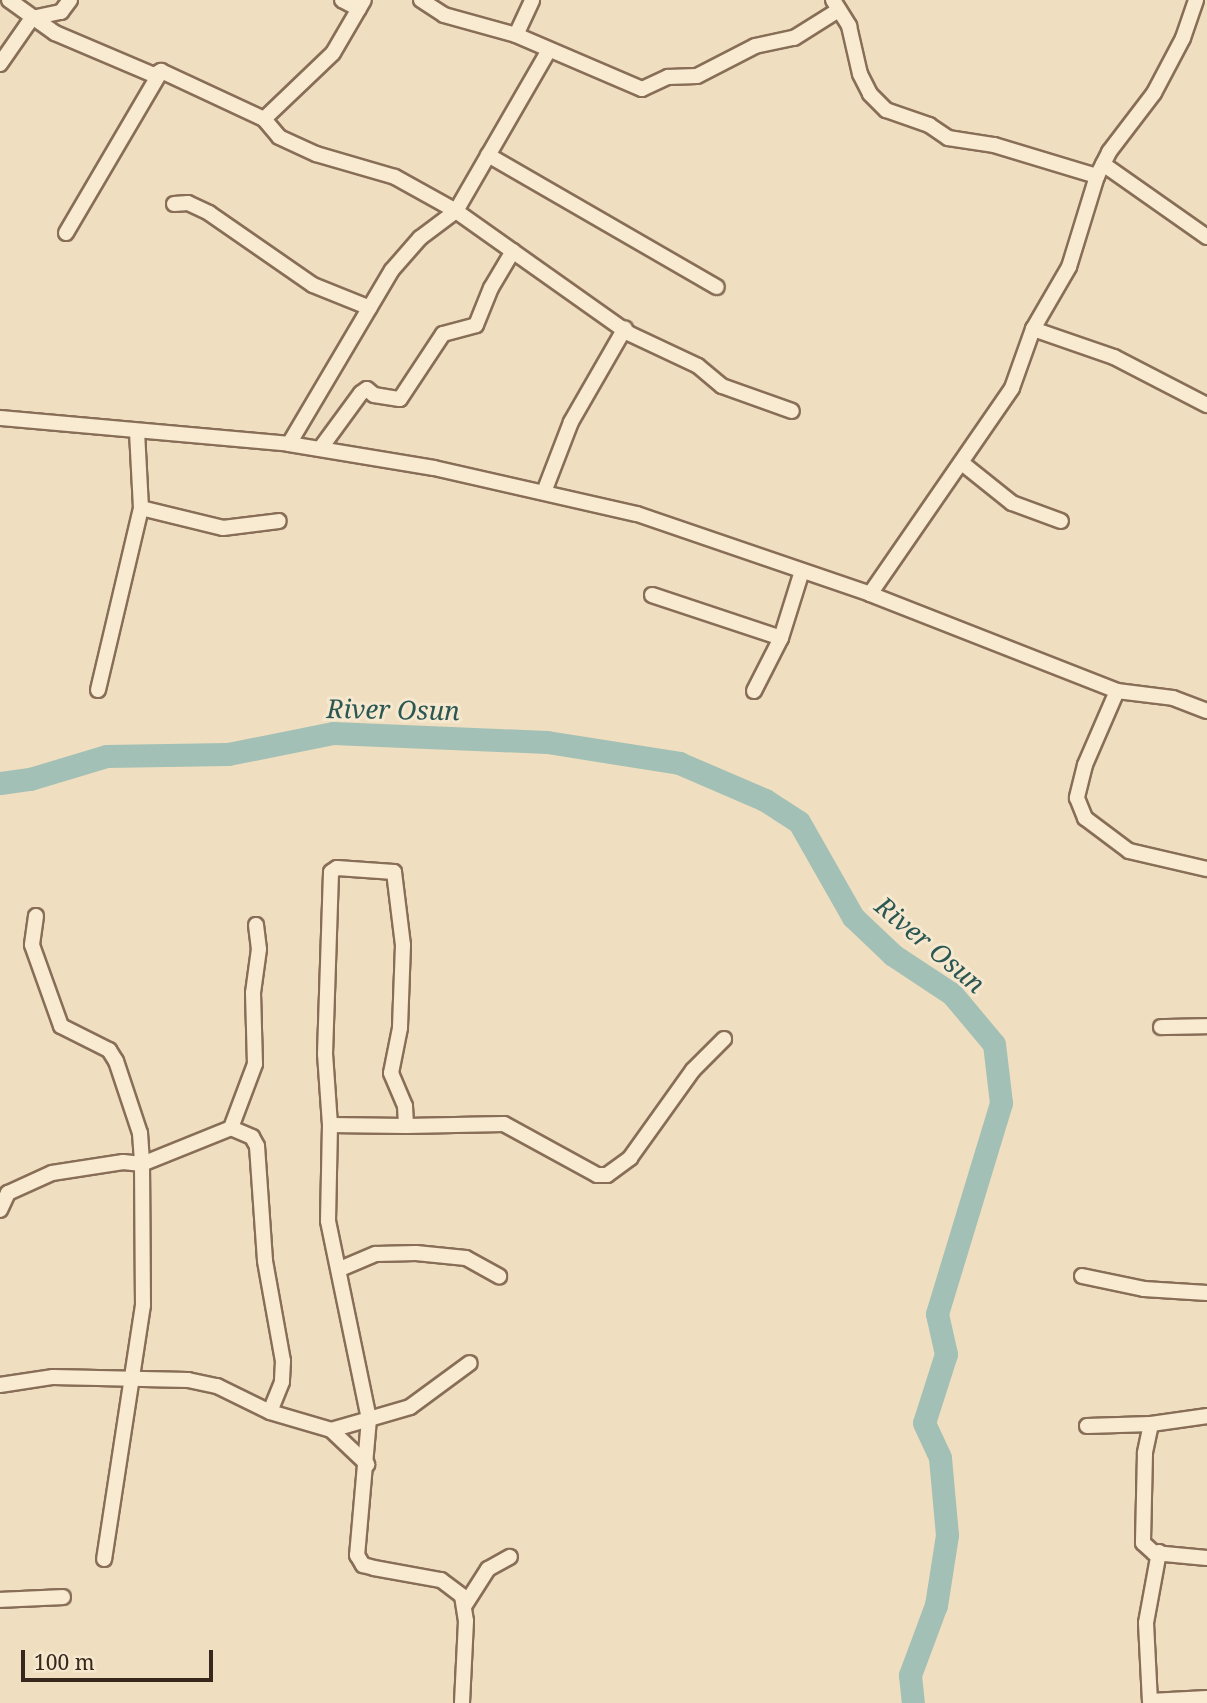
<!DOCTYPE html>
<html>
<head>
<meta charset="utf-8">
<style>
	body { margin:0 }
	#map { position:relative; width:1207px; height:1703px; overflow:hidden; background:#efdebf; font-family:"Noto Serif",serif }
	div>[style] { position:absolute }
	.river>* { height:23px; margin:-11.5px; padding:0 11.5px; transform-origin:11.5px; border-radius:11.5px; background:#a2c0b6 }
	.roads { filter:drop-shadow(2px 0 #886e57) drop-shadow(-2px 0 #886e57) drop-shadow(0 2px #886e57) drop-shadow(0 -2px #886e57) }
	.street>* { height:14px; margin:-7px; padding:0 7px; transform-origin:7px; border-radius:7px; background:#f9ebd2 }
	span { translate:-50% -50%; white-space:nowrap; text-align:center; line-height:1.15; -webkit-text-stroke:6px #f6e8cf; paint-order:stroke }
	.water-label { font-size:26px; color:#2b5752; font-style:italic }
	.scale { position:absolute; left:21px; top:1650px; width:192px; height:32px; box-sizing:border-box; border:4px solid #37271c; border-top:0; padding-left:9px; font-size:21px; line-height:24px; white-space:nowrap; color:#37271c; -webkit-text-stroke:5px #f6e8cf; paint-order:stroke }
</style>
</head>
<body>
<div id="map">
	<div class="river">
		<i style="left:0;top:783px;width:30px;rotate:-8deg"></i>
		<i style="left:30px;top:779px;width:79px;rotate:-16.8deg"></i>
		<i style="left:106px;top:756px;width:122px;rotate:-0.9deg"></i>
		<i style="left:228px;top:754px;width:107px;rotate:-11.3deg"></i>
		<i style="left:333px;top:733px;width:214px;rotate:2.4deg"></i>
		<i style="left:547px;top:742px;width:134px;rotate:9deg"></i>
		<i style="left:679px;top:763px;width:94px;rotate:23.3deg"></i>
		<i style="left:765px;top:800px;width:40px;rotate:32.9deg"></i>
		<i style="left:799px;top:822px;width:109px;rotate:60.4deg"></i>
		<i style="left:853px;top:917px;width:55px;rotate:43.5deg"></i>
		<i style="left:893px;top:955px;width:71px;rotate:33.5deg"></i>
		<i style="left:952px;top:994px;width:65px;rotate:50deg"></i>
		<i style="left:994px;top:1044px;width:59px;rotate:83.2deg"></i>
		<i style="left:1001px;top:1103px;width:220px;rotate:106.9deg"></i>
		<i style="left:937px;top:1314px;width:41px;rotate:77.3deg"></i>
		<i style="left:946px;top:1354px;width:72px;rotate:107.7deg"></i>
		<i style="left:924px;top:1423px;width:38px;rotate:65deg"></i>
		<i style="left:940px;top:1458px;width:77px;rotate:84.8deg"></i>
		<i style="left:947px;top:1535px;width:71px;rotate:98.9deg"></i>
		<i style="left:936px;top:1605px;width:75px;rotate:110.4deg"></i>
		<i style="left:910px;top:1675px;width:28px;rotate:84deg"></i>
	</div>
	<div class="roads">
		<div class="street">
			<i style="left:9px;top:0;width:57px;rotate:35.7deg"></i>
			<i style="left:55px;top:33px;width:108px;rotate:23deg"></i>
			<i style="left:154px;top:75px;width:8px;rotate:-30deg"></i>
			<i style="left:161px;top:71px;width:114px;rotate:25deg"></i>
			<i style="left:264px;top:119px;width:23px;rotate:50deg"></i>
			<i style="left:279px;top:137px;width:41px;rotate:24.7deg"></i>
			<i style="left:316px;top:154px;width:82px;rotate:16.2deg"></i>
			<i style="left:395px;top:177px;width:70px;rotate:29.1deg"></i>
			<i style="left:456px;top:211px;width:211px;rotate:35.3deg"></i>
			<i style="left:628px;top:333px;width:77px;rotate:25.2deg"></i>
			<i style="left:698px;top:366px;width:31px;rotate:40deg"></i>
			<i style="left:722px;top:386px;width:74px;rotate:19.7deg"></i>
			<i style="left:342px;top:0;width:19px;rotate:28deg"></i>
			<i style="left:421px;top:0;width:27px;rotate:33deg"></i>
			<i style="left:444px;top:15px;width:75px;rotate:15.5deg"></i>
			<i style="left:516px;top:35px;width:137px;rotate:23.2deg"></i>
			<i style="left:642px;top:89px;width:29px;rotate:-25deg"></i>
			<i style="left:668px;top:77px;width:29px;rotate:-2deg"></i>
			<i style="left:697px;top:76px;width:65px;rotate:-27.3deg"></i>
			<i style="left:755px;top:46px;width:40px;rotate:-12deg"></i>
			<i style="left:794px;top:38px;width:51px;rotate:-32.1deg"></i>
			<i style="left:833px;top:0;width:31px;rotate:58deg"></i>
			<i style="left:849px;top:26px;width:49px;rotate:77.1deg"></i>
			<i style="left:860px;top:74px;width:22px;rotate:63deg"></i>
			<i style="left:870px;top:94px;width:23px;rotate:45deg"></i>
			<i style="left:886px;top:110px;width:46px;rotate:19.2deg"></i>
			<i style="left:929px;top:125px;width:23px;rotate:34deg"></i>
			<i style="left:948px;top:138px;width:47px;rotate:8.7deg"></i>
			<i style="left:994px;top:145px;width:108px;rotate:16.8deg"></i>
			<i style="left:516px;top:35px;width:38px;rotate:-65deg"></i>
			<i style="left:0;top:64px;width:56px;rotate:-55.2deg"></i>
			<i style="left:32px;top:18px;width:30px;rotate:-12deg"></i>
			<i style="left:61px;top:12px;width:15px;rotate:-53deg"></i>
			<i style="left:264px;top:119px;width:95px;rotate:-43.7deg"></i>
			<i style="left:333px;top:53px;width:61px;rotate:-59.7deg"></i>
			<i style="left:488px;top:155px;width:264px;rotate:30deg"></i>
			<i style="left:1103px;top:164px;width:127px;rotate:35.1deg"></i>
			<i style="left:174px;top:204px;width:14px;rotate:-4deg"></i>
			<i style="left:188px;top:203px;width:23px;rotate:25deg"></i>
			<i style="left:209px;top:213px;width:126px;rotate:34.7deg"></i>
			<i style="left:313px;top:285px;width:61px;rotate:22deg"></i>
			<i style="left:66px;top:233px;width:188px;rotate:-59.6deg"></i>
			<i style="left:1033px;top:329px;width:86px;rotate:19.1deg"></i>
			<i style="left:1114px;top:357px;width:105px;rotate:27.3deg"></i>
			<i style="left:0;top:418px;width:290px;rotate:5.1deg"></i>
			<i style="left:289px;top:444px;width:147px;rotate:9.4deg"></i>
			<i style="left:434px;top:468px;width:208px;rotate:12.8deg"></i>
			<i style="left:637px;top:514px;width:246px;rotate:18.9deg"></i>
			<i style="left:870px;top:594px;width:265px;rotate:21.4deg"></i>
			<i style="left:1117px;top:691px;width:56px;rotate:7.1deg"></i>
			<i style="left:1173px;top:698px;width:36px;rotate:21deg"></i>
			<i style="left:289px;top:444px;width:202px;rotate:-59.4deg"></i>
			<i style="left:392px;top:270px;width:43px;rotate:-48.8deg"></i>
			<i style="left:420px;top:238px;width:45px;rotate:-36.9deg"></i>
			<i style="left:456px;top:211px;width:186px;rotate:-60deg"></i>
			<i style="left:320px;top:449px;width:69px;rotate:-53.8deg"></i>
			<i style="left:361px;top:393px;width:7px;rotate:-34deg"></i>
			<i style="left:367px;top:389px;width:9px;rotate:41deg"></i>
			<i style="left:374px;top:395px;width:26px;rotate:9deg"></i>
			<i style="left:400px;top:399px;width:78px;rotate:-56.5deg"></i>
			<i style="left:443px;top:334px;width:34px;rotate:-15deg"></i>
			<i style="left:476px;top:325px;width:40px;rotate:-68deg"></i>
			<i style="left:491px;top:288px;width:43px;rotate:-59.3deg"></i>
			<i style="left:962px;top:463px;width:64px;rotate:38.7deg"></i>
			<i style="left:1012px;top:503px;width:52px;rotate:20.2deg"></i>
			<i style="left:544px;top:492px;width:75px;rotate:-68.9deg"></i>
			<i style="left:571px;top:422px;width:108px;rotate:-60.1deg"></i>
			<i style="left:141px;top:508px;width:84px;rotate:13.7deg"></i>
			<i style="left:223px;top:528px;width:56px;rotate:-7.1deg"></i>
			<i style="left:870px;top:594px;width:250px;rotate:-55.4deg"></i>
			<i style="left:1012px;top:388px;width:63px;rotate:-70.4deg"></i>
			<i style="left:1033px;top:329px;width:72px;rotate:-59.9deg"></i>
			<i style="left:1069px;top:267px;width:95px;rotate:-72.9deg"></i>
			<i style="left:1097px;top:176px;width:27px;rotate:-63deg"></i>
			<i style="left:1109px;top:152px;width:74px;rotate:-52.7deg"></i>
			<i style="left:1154px;top:93px;width:62px;rotate:-62.2deg"></i>
			<i style="left:1183px;top:38px;width:40px;rotate:-71.1deg"></i>
			<i style="left:652px;top:595px;width:136px;rotate:18.4deg"></i>
			<i style="left:98px;top:690px;width:187px;rotate:-76.7deg"></i>
			<i style="left:141px;top:508px;width:76px;rotate:-93deg"></i>
			<i style="left:754px;top:691px;width:59px;rotate:-63deg"></i>
			<i style="left:781px;top:638px;width:70px;rotate:-72.6deg"></i>
			<i style="left:1117px;top:691px;width:81px;rotate:113.4deg"></i>
			<i style="left:1085px;top:765px;width:34px;rotate:104deg"></i>
			<i style="left:1077px;top:798px;width:22px;rotate:68deg"></i>
			<i style="left:1085px;top:818px;width:55px;rotate:36.9deg"></i>
			<i style="left:1129px;top:851px;width:80px;rotate:13deg"></i>
			<i style="left:36px;top:916px;width:29px;rotate:98deg"></i>
			<i style="left:32px;top:945px;width:86px;rotate:70.3deg"></i>
			<i style="left:61px;top:1026px;width:54px;rotate:26.6deg"></i>
			<i style="left:109px;top:1050px;width:13px;rotate:58deg"></i>
			<i style="left:116px;top:1061px;width:76px;rotate:71.6deg"></i>
			<i style="left:140px;top:1133px;width:31px;rotate:86deg"></i>
			<i style="left:142px;top:1164px;width:96px;rotate:-22deg"></i>
			<i style="left:256px;top:925px;width:24px;rotate:83deg"></i>
			<i style="left:259px;top:949px;width:44px;rotate:97.8deg"></i>
			<i style="left:253px;top:993px;width:71px;rotate:88.4deg"></i>
			<i style="left:255px;top:1064px;width:68px;rotate:110.6deg"></i>
			<i style="left:231px;top:1128px;width:23px;rotate:23deg"></i>
			<i style="left:252px;top:1137px;width:10px;rotate:61deg"></i>
			<i style="left:257px;top:1146px;width:115px;rotate:86deg"></i>
			<i style="left:265px;top:1261px;width:102px;rotate:79.8deg"></i>
			<i style="left:283px;top:1361px;width:21px;rotate:93deg"></i>
			<i style="left:282px;top:1382px;width:32px;rotate:112deg"></i>
			<i style="left:1161px;top:1027px;width:46px;rotate:-1.2deg"></i>
			<i style="left:330px;top:1125px;width:71px;rotate:-94deg"></i>
			<i style="left:325px;top:1054px;width:182px;rotate:-88.1deg"></i>
			<i style="left:331px;top:872px;width:7px;rotate:-34deg"></i>
			<i style="left:337px;top:868px;width:57px;rotate:4deg"></i>
			<i style="left:394px;top:872px;width:74px;rotate:83deg"></i>
			<i style="left:403px;top:945px;width:83px;rotate:92.1deg"></i>
			<i style="left:400px;top:1028px;width:46px;rotate:101.3deg"></i>
			<i style="left:391px;top:1073px;width:36px;rotate:67deg"></i>
			<i style="left:405px;top:1106px;width:20px;rotate:87deg"></i>
			<i style="left:406px;top:1126px;width:76px;rotate:-179.2deg"></i>
			<i style="left:330px;top:1125px;width:96px;rotate:91.2deg"></i>
			<i style="left:328px;top:1221px;width:202px;rotate:78.3deg"></i>
			<i style="left:369px;top:1419px;width:43px;rotate:-16.3deg"></i>
			<i style="left:410px;top:1407px;width:74px;rotate:-36.3deg"></i>
			<i style="left:406px;top:1126px;width:98px;rotate:-1.2deg"></i>
			<i style="left:504px;top:1124px;width:106px;rotate:28.7deg"></i>
			<i style="left:597px;top:1175px;width:10px"></i>
			<i style="left:607px;top:1175px;width:29px;rotate:-36deg"></i>
			<i style="left:630px;top:1158px;width:108px;rotate:-54.4deg"></i>
			<i style="left:693px;top:1070px;width:44px;rotate:-45deg"></i>
			<i style="left:0;top:1210px;width:19px;rotate:-65deg"></i>
			<i style="left:8px;top:1193px;width:48px;rotate:-24.4deg"></i>
			<i style="left:52px;top:1173px;width:72px;rotate:-8.8deg"></i>
			<i style="left:123px;top:1162px;width:19px;rotate:6deg"></i>
			<i style="left:142px;top:1164px;width:141px;rotate:89.6deg"></i>
			<i style="left:143px;top:1305px;width:257px;rotate:98.7deg"></i>
			<i style="left:340px;top:1269px;width:39px;rotate:-23deg"></i>
			<i style="left:376px;top:1254px;width:40px;rotate:-1.4deg"></i>
			<i style="left:416px;top:1253px;width:50px;rotate:5.7deg"></i>
			<i style="left:466px;top:1258px;width:38px;rotate:29deg"></i>
			<i style="left:1082px;top:1276px;width:63px;rotate:11.8deg"></i>
			<i style="left:1144px;top:1289px;width:63px;rotate:3.6deg"></i>
			<i style="left:0;top:1385px;width:54px;rotate:-8.6deg"></i>
			<i style="left:53px;top:1377px;width:135px;rotate:1.3deg"></i>
			<i style="left:188px;top:1380px;width:30px;rotate:12deg"></i>
			<i style="left:217px;top:1386px;width:59px;rotate:26.1deg"></i>
			<i style="left:270px;top:1412px;width:64px;rotate:16.4deg"></i>
			<i style="left:331px;top:1430px;width:40px;rotate:-16deg"></i>
			<i style="left:369px;top:1419px;width:137px;rotate:95deg"></i>
			<i style="left:357px;top:1555px;width:12px;rotate:59deg"></i>
			<i style="left:363px;top:1565px;width:11px;rotate:15deg"></i>
			<i style="left:374px;top:1568px;width:68px;rotate:10.2deg"></i>
			<i style="left:441px;top:1580px;width:26px;rotate:37deg"></i>
			<i style="left:462px;top:1596px;width:25px;rotate:81deg"></i>
			<i style="left:466px;top:1621px;width:82px;rotate:92.8deg"></i>
			<i style="left:1151px;top:1424px;width:30px;rotate:102deg"></i>
			<i style="left:1145px;top:1453px;width:90px;rotate:91.3deg"></i>
			<i style="left:1143px;top:1543px;width:15px;rotate:42deg"></i>
			<i style="left:1154px;top:1553px;width:53px;rotate:5.4deg"></i>
			<i style="left:1087px;top:1426px;width:64px;rotate:-1.8deg"></i>
			<i style="left:1151px;top:1424px;width:57px;rotate:-8.1deg"></i>
			<i style="left:331px;top:1430px;width:50px;rotate:43.4deg"></i>
			<i style="left:1159px;top:1552px;width:72px;rotate:100.4deg"></i>
			<i style="left:1146px;top:1623px;width:78px;rotate:87.1deg"></i>
			<i style="left:1150px;top:1701px;width:57px;rotate:-3deg"></i>
			<i style="left:0;top:1600px;width:63px;rotate:-2.7deg"></i>
			<i style="left:465px;top:1605px;width:43px;rotate:-57.4deg"></i>
			<i style="left:488px;top:1569px;width:25px;rotate:-29deg"></i>
		</div>
	</div>
	<div class="water-label">
		<span style="left:393px;top:710px;rotate:1deg">River Osun</span>
		<span style="left:930px;top:945px;rotate:40deg">River Osun</span>
	</div>
	<div class="scale">100 m</div>
</div>
</body>
</html>
